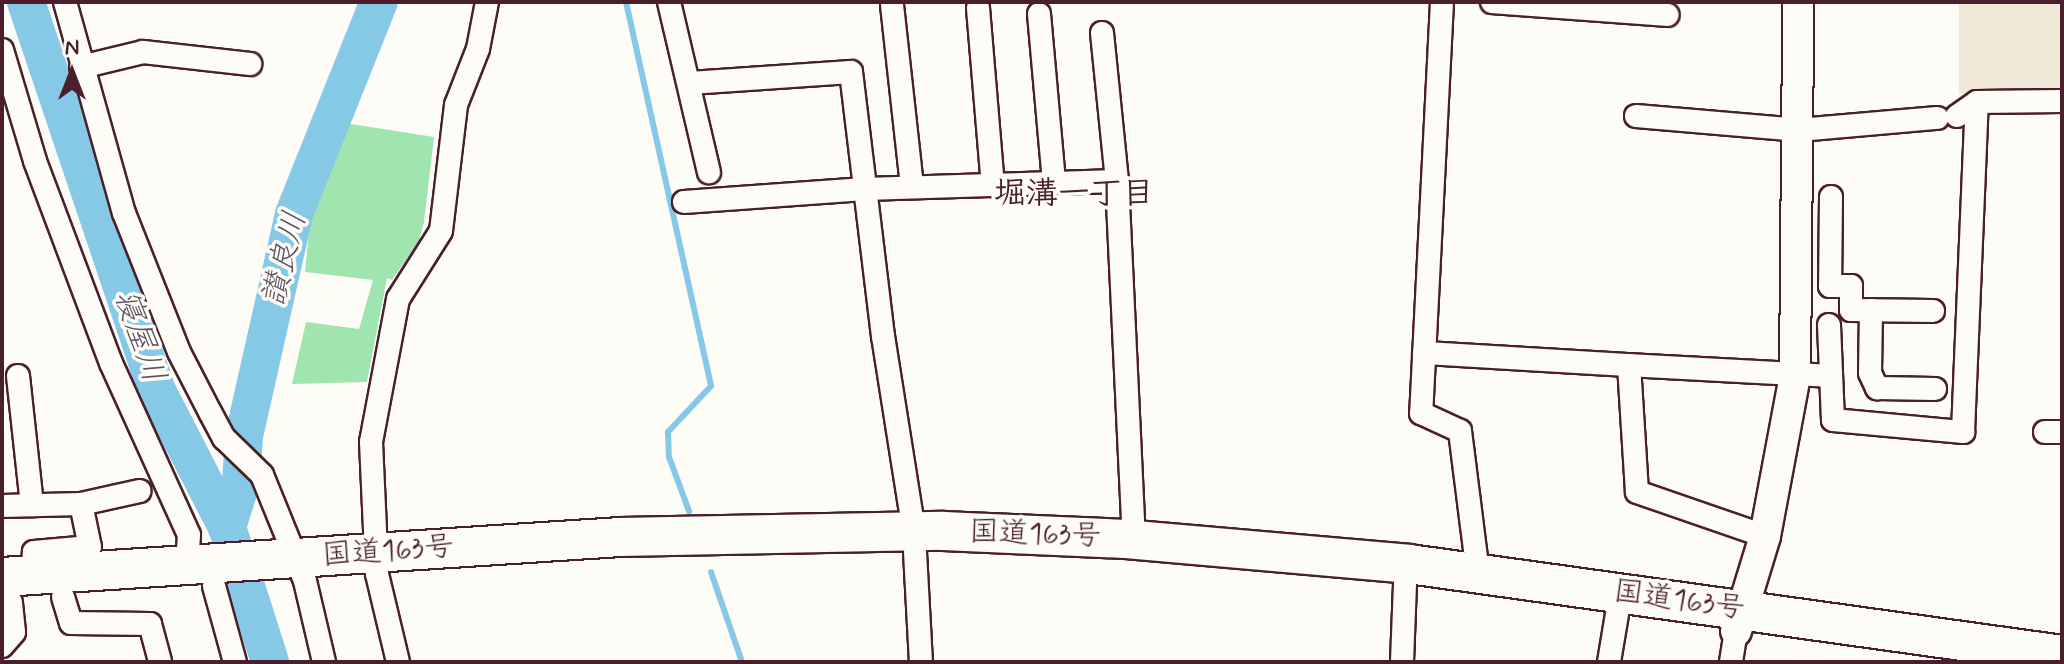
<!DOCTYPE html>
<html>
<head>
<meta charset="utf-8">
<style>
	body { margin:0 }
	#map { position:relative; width:2064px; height:664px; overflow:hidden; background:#fdfcf7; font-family:Mynerve,"Klee One",sans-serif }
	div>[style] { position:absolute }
	.built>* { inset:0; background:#f1e9d7; transform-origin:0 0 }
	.green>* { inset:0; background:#a0e4af }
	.stream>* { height:6px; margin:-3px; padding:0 3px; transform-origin:3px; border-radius:3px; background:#85c9e6 }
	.river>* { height:38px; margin:-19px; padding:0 19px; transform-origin:19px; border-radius:19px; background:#85c9e6 }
	.roads { filter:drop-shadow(2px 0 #4a1f2b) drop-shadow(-2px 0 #4a1f2b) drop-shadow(0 2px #4a1f2b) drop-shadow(0 -2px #4a1f2b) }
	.street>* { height:22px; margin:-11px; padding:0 11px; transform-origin:11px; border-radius:11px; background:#fdfcf7 }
	.secondary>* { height:30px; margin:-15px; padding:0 15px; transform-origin:15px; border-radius:15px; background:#fdfcf7 }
	.highway>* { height:38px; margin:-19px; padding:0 19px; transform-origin:19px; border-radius:19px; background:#fdfcf7 }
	span { translate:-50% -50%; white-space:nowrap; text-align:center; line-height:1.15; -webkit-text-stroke:7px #fdfcf7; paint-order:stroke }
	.street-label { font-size:30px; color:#4a1f2b }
	.neighbourhood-label { font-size:32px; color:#4a1f2b; font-weight:700 }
	.water-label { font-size:32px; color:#5c5263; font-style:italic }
	.frame { position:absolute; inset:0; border:4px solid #4a1f2b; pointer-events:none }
	.north { position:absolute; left:32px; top:32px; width:80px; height:80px; -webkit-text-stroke:6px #fdfcf7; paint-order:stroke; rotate:0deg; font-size:22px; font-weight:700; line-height:32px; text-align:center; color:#4a1f2b }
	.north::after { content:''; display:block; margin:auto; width:28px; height:36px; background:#4a1f2b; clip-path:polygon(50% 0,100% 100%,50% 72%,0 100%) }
</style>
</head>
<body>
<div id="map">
	<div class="built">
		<i style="left:1959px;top:2px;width:103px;height:92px"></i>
	</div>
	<div class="green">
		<i style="clip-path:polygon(345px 123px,434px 137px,424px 222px,419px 241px,392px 280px,387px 278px,367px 382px,292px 384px,306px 322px,359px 329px,373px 280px,305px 272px,311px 209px)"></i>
	</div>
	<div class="stream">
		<i style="left:626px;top:2px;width:393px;rotate:77.5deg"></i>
		<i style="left:711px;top:386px;width:63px;rotate:133.1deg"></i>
		<i style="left:668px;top:432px;width:25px;rotate:88deg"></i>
		<i style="left:669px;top:457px;width:58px;rotate:69.7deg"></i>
		<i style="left:711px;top:572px;width:95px;rotate:71deg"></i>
	</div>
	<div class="river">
		<i style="left:26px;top:2px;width:408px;rotate:71.4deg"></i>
		<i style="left:156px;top:389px;width:155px;rotate:62.8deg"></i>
		<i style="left:227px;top:527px;width:142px;rotate:72.3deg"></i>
		<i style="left:227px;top:527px;width:46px;rotate:-72.3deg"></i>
		<i style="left:241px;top:483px;width:47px;rotate:-86.3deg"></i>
		<i style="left:244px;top:436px;width:228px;rotate:-77.3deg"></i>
		<i style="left:294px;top:214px;width:228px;rotate:-68.2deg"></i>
	</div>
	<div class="roads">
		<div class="street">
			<i style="left:65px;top:2px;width:219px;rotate:74.4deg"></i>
			<i style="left:124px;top:213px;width:149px;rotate:68.4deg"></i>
			<i style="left:179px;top:352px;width:68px;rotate:62.7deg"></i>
			<i style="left:210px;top:412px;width:30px;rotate:62deg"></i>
			<i style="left:224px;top:438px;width:53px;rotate:44.2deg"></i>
			<i style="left:262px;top:475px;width:114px;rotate:67.9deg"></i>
			<i style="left:305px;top:581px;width:83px;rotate:76.8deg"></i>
			<i style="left:669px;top:2px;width:175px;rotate:76.8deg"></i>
			<i style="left:1442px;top:2px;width:412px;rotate:92.9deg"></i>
			<i style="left:1421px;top:413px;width:43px;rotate:24.8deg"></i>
			<i style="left:1460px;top:431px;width:143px;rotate:82.8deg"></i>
			<i style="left:1492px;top:2px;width:176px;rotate:4.2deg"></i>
			<i style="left:892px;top:5px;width:183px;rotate:83.7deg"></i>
			<i style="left:978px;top:8px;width:178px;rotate:85.2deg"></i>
			<i style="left:1039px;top:14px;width:170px;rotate:84.9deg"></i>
			<i style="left:1102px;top:33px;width:149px;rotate:84.2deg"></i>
			<i style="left:1117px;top:181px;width:358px;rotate:87.3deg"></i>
			<i style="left:2px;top:50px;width:116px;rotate:73.4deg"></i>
			<i style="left:35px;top:161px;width:216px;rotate:69.4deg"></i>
			<i style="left:111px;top:363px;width:189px;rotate:65.6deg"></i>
			<i style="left:189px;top:535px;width:28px;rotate:94deg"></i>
			<i style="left:81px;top:67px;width:64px;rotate:-13.6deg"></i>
			<i style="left:143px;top:52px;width:108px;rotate:6.4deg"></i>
			<i style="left:690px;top:83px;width:161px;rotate:-3.9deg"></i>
			<i style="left:851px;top:72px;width:266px;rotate:83.1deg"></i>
			<i style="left:883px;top:336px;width:197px;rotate:81deg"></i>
			<i style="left:1636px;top:116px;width:164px;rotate:4.9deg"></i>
			<i style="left:1799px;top:130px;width:139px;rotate:-5deg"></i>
			<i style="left:1957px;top:116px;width:24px;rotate:-35deg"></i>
			<i style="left:1977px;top:102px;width:85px;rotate:-0.7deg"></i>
			<i style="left:1831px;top:197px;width:89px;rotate:90.6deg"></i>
			<i style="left:1830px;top:286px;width:21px"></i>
			<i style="left:1851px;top:286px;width:24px;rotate:90deg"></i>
			<i style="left:1851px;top:310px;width:82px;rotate:0.7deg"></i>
			<i style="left:684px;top:202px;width:181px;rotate:-4.1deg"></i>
			<i style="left:865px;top:189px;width:252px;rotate:-1.8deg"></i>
			<i style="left:1871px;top:310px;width:63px;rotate:90.9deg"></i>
			<i style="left:1870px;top:373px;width:17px;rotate:65deg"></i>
			<i style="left:1877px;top:388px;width:58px;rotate:1deg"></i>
			<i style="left:1829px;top:325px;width:95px;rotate:87.6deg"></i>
			<i style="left:1833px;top:420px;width:131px;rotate:5.3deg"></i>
			<i style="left:1963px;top:432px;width:330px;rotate:-87.6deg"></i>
			<i style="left:1424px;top:353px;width:205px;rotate:3.4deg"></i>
			<i style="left:1629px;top:365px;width:127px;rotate:86.4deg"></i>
			<i style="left:1637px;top:492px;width:135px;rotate:19deg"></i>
			<i style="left:1629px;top:365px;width:202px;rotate:3.1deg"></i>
			<i style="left:18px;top:376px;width:130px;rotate:83.8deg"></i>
			<i style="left:2045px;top:432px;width:17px"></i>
			<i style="left:2px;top:506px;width:79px;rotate:-1.5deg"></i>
			<i style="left:81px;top:504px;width:60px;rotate:-12.4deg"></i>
			<i style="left:915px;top:552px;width:110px;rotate:86.9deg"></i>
			<i style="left:33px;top:575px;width:23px;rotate:-88deg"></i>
			<i style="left:34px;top:552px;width:56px;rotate:-5.1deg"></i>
			<i style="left:90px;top:547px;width:44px;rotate:-101.8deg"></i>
			<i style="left:214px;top:586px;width:79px;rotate:74.6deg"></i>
			<i style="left:63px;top:597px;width:27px;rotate:73deg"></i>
			<i style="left:71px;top:623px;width:79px;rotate:0.7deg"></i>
			<i style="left:150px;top:624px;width:39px;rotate:75deg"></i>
			<i style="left:2px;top:646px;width:18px;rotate:-49deg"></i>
			<i style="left:14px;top:632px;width:30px;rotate:-96deg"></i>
			<i style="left:398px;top:662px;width:90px;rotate:-103.4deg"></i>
			<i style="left:377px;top:574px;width:132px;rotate:-92.6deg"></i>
			<i style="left:371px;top:442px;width:146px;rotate:-79.3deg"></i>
			<i style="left:398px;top:299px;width:80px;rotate:-57.7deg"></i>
			<i style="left:441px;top:231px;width:127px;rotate:-83.2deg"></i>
			<i style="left:456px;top:105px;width:60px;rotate:-68.6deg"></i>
			<i style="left:478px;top:49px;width:48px;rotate:-79.2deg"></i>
			<i style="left:1402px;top:662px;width:79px;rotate:-87.8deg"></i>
			<i style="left:1609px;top:662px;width:49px;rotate:-80.5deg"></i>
			<i style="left:1731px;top:662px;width:31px;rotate:-81deg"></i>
		</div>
		<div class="secondary">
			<i style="left:1736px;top:631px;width:99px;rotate:-73deg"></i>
			<i style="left:1765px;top:536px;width:164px;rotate:-79.4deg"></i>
			<i style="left:1795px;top:375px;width:373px;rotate:-89.5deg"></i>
		</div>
		<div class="highway">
			<i style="left:2px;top:577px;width:619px;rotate:-3.7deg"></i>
			<i style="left:620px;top:537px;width:323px;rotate:-1.1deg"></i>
			<i style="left:943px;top:531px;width:182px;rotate:2.5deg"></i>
			<i style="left:1125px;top:539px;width:285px;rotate:5deg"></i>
			<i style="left:1409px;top:564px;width:659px;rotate:7.93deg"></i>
		</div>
	</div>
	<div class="street-label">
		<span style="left:1035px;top:535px;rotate:2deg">国道163号</span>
		<span style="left:388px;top:552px;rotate:-4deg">国道163号</span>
		<span style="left:1679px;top:601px;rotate:8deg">国道163号</span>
	</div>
	<div class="neighbourhood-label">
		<span style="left:1074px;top:194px">堀溝一丁目</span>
	</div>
	<div class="water-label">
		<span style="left:285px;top:259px;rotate:-76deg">讃良川</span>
		<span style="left:139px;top:336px;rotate:71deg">寝屋川</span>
	</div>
	<div class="frame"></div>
	<div class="north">N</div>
</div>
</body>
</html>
